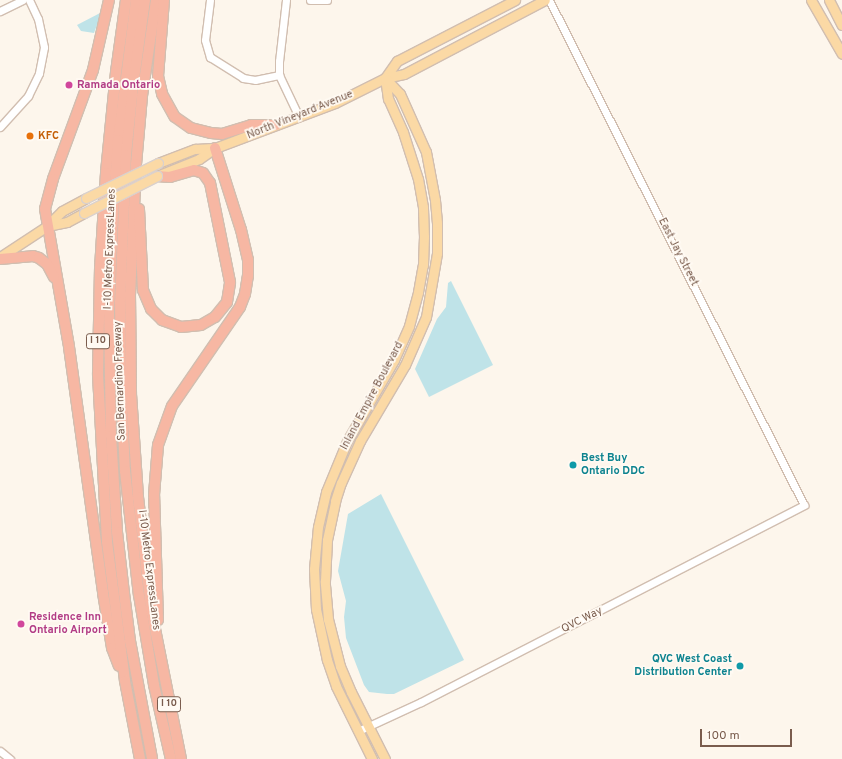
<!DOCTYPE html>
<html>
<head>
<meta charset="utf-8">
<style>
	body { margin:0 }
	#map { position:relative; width:842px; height:759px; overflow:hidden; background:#fdf6ec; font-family:Overpass,sans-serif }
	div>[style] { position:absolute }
	.water>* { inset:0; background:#bfe3e8 }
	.roads { filter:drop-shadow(1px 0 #d1beb0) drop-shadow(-1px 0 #d1beb0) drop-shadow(0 1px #d1beb0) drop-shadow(0 -1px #d1beb0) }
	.minor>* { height:7px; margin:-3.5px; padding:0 3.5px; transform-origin:3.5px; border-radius:3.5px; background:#fff }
	.major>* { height:9px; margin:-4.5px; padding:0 4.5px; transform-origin:4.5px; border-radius:4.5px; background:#fbd9a5 }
	.highway>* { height:10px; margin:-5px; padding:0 5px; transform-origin:5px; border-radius:5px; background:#f7b7a3 }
	.bridges { filter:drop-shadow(1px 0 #dad1cd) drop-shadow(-1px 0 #dad1cd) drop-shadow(0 1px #dad1cd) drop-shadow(0 -1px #dad1cd) }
	.major-bridge>* { height:9px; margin:-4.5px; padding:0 4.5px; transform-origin:4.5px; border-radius:4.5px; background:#fbd9a5 }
	.dots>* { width:11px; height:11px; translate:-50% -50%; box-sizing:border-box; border:2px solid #fffaf3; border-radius:50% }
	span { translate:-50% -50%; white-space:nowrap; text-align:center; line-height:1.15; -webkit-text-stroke:3.5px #fffaf3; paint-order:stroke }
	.shield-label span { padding:1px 3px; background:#fffaf3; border:1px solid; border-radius:3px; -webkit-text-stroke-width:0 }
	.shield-label { font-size:10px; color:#7a5c4d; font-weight:700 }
	.hotel-label { font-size:11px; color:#b23c85; font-weight:700 }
	.left { translate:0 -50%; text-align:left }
	.street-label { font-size:11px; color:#7a5c4d }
	.food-label { font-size:11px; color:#c56008; font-weight:700 }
	.culture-label { font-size:11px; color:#0d838f; font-weight:700 }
	.right { translate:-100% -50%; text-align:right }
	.scale { position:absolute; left:700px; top:729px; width:92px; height:18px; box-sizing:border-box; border:2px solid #7a5c4d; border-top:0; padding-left:5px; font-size:12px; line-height:14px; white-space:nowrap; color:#7a5c4d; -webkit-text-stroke:3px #fffaf3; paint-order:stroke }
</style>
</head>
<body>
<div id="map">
	<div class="water">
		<i style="clip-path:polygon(102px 12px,94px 33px,81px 31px,77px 25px)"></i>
		<i style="clip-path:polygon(451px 281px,493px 365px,429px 397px,415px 369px,437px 319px,446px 307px,448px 283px)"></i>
		<i style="clip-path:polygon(381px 494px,464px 660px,394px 694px,387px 694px,369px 692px,364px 685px,346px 638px,344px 617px,346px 601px,338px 571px,348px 514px)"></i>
	</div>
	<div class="roads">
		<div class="minor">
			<i style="left:210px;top:0;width:40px;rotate:97.1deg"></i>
			<i style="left:205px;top:40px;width:18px;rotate:74deg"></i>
			<i style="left:210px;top:57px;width:39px;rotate:32deg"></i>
			<i style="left:243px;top:78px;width:12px;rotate:9deg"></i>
			<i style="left:255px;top:80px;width:25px;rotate:-12deg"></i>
			<i style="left:286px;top:0;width:61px;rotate:96.5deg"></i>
			<i style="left:279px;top:61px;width:14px;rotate:90deg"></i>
			<i style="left:279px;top:75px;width:47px;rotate:64.5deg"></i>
			<i style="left:310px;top:0;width:17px"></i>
			<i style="left:0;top:11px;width:25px;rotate:-26deg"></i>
			<i style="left:0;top:127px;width:42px;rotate:-47.9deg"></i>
			<i style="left:28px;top:96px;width:25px;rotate:-64deg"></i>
			<i style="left:39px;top:73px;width:26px;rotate:-79deg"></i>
			<i style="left:44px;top:47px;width:29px;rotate:-102deg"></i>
			<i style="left:38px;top:19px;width:21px;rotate:-115deg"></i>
			<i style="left:358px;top:731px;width:69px;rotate:-24.7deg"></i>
			<i style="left:421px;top:702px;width:431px;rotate:-27.2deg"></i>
			<i style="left:804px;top:505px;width:566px;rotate:-116.79deg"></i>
			<i style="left:0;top:751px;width:13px;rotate:39deg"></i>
		</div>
		<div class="major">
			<i style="left:811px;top:0;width:62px;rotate:60.1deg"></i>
			<i style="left:829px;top:0;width:28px;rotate:63deg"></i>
			<i style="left:385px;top:78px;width:21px;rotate:-55deg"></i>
			<i style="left:397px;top:61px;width:133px;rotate:-27.3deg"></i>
			<i style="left:158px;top:163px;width:40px;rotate:-21deg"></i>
			<i style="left:195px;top:149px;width:18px;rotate:-3deg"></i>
			<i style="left:157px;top:176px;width:45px;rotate:-22deg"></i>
			<i style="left:199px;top:159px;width:19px;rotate:-35deg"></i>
			<i style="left:215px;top:148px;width:128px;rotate:-20.6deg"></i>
			<i style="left:335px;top:103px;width:56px;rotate:-26.6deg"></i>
			<i style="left:385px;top:78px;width:19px;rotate:-12deg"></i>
			<i style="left:404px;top:74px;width:159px;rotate:-27.7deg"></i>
			<i style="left:47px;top:226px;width:20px;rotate:-11deg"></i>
			<i style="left:67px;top:222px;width:19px;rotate:-28deg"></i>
			<i style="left:0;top:257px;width:56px;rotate:-33.4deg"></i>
			<i style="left:47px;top:226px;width:21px;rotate:-45deg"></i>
			<i style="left:62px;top:211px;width:27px;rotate:-28deg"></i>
			<i style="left:372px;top:759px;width:81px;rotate:-116.3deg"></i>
			<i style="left:336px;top:686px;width:28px;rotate:-109deg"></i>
			<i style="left:327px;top:660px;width:52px;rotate:-102.2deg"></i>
			<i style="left:316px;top:609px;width:40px;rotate:-92.9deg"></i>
			<i style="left:314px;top:569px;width:42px;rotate:-84.6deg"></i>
			<i style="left:318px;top:527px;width:36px;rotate:-77deg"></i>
			<i style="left:326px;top:492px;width:55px;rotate:-67.6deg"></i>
			<i style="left:347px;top:441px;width:94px;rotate:-59.9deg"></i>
			<i style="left:394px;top:360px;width:37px;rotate:-66deg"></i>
			<i style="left:409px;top:326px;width:35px;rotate:-75deg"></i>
			<i style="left:418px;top:292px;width:27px;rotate:-80deg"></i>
			<i style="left:423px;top:265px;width:28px;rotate:-88deg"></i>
			<i style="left:424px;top:237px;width:30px;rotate:-92deg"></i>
			<i style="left:423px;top:207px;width:28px;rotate:-100deg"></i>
			<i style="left:418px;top:179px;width:49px;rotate:-107.7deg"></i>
			<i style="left:403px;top:132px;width:36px;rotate:-114deg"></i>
			<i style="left:388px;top:99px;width:21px;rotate:-98deg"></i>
			<i style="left:385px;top:759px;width:75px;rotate:-116.9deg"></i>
			<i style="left:351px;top:692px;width:28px;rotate:-113deg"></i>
			<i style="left:340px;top:666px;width:49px;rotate:-104.3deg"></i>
			<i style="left:328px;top:619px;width:38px;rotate:-95deg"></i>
			<i style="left:325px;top:581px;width:41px;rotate:-87.2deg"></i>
			<i style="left:327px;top:540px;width:40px;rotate:-78deg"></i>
			<i style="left:335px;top:501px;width:19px;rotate:-72deg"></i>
			<i style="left:341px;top:483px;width:46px;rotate:-65.7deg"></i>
			<i style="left:360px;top:441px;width:88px;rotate:-59.4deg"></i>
			<i style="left:405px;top:365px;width:52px;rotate:-66.4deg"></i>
			<i style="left:426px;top:317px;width:65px;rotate:-80.2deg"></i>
			<i style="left:437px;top:253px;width:30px;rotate:-90deg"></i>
			<i style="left:437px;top:223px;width:23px;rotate:-95deg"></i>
			<i style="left:435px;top:200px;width:49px;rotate:-100.6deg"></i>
			<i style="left:426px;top:152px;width:64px;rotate:-114.1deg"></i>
			<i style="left:400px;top:94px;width:22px;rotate:-133deg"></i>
		</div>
		<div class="highway">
			<i style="left:109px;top:0;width:72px;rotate:102.9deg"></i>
			<i style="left:93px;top:70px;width:116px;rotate:110.2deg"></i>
			<i style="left:53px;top:179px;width:31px;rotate:105deg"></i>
			<i style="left:45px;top:209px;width:140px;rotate:80.1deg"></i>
			<i style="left:69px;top:347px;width:248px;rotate:82.1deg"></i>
			<i style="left:103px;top:593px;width:56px;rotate:80.7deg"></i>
			<i style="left:112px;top:648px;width:19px;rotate:69deg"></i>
			<i style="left:126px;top:0;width:73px;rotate:97.9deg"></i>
			<i style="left:116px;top:72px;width:101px;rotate:95.7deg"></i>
			<i style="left:106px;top:173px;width:95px;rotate:93.6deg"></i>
			<i style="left:100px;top:268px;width:107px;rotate:91.1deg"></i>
			<i style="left:98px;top:375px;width:167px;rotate:86.9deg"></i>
			<i style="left:107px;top:542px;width:140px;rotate:82.6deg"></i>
			<i style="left:125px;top:681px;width:79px;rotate:79.1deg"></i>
			<i style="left:136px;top:0;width:141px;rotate:97.3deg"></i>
			<i style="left:118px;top:140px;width:76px;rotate:93.8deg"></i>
			<i style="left:113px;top:216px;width:96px;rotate:92.4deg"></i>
			<i style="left:109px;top:312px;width:124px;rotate:89.1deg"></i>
			<i style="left:111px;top:436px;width:96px;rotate:86.4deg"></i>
			<i style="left:117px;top:532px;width:61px;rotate:83.5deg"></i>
			<i style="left:124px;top:593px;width:48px;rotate:82.9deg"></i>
			<i style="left:130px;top:641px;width:120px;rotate:79.4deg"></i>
			<i style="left:145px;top:0;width:87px;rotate:97.9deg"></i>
			<i style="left:133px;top:86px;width:69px;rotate:95.8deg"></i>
			<i style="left:126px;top:155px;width:147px;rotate:92.3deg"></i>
			<i style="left:120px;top:302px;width:85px;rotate:89.3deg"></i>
			<i style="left:121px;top:387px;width:84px;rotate:87.3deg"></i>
			<i style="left:125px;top:471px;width:125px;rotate:83.6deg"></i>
			<i style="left:139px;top:595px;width:91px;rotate:80.5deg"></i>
			<i style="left:154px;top:685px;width:76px;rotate:77.1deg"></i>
			<i style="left:156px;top:0;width:97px;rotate:98.3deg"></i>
			<i style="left:142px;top:96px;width:68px;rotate:95deg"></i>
			<i style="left:136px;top:164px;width:130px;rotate:92.6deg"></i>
			<i style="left:130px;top:294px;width:100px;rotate:89.4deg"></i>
			<i style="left:131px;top:394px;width:103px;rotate:86.1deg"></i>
			<i style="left:138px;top:497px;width:113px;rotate:83.4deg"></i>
			<i style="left:151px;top:609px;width:153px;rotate:78.7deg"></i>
			<i style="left:164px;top:0;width:76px;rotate:94.5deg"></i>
			<i style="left:158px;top:76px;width:18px;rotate:77deg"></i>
			<i style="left:162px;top:94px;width:26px;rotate:61deg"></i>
			<i style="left:175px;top:117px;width:19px;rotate:35deg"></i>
			<i style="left:191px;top:128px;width:21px;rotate:14deg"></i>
			<i style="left:211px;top:133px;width:11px;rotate:5deg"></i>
			<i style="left:222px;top:134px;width:30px;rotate:-17deg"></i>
			<i style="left:251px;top:125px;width:25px"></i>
			<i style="left:139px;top:209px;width:81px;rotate:87.2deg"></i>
			<i style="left:143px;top:290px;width:21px;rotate:67deg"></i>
			<i style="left:151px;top:309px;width:16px;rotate:45deg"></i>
			<i style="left:162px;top:320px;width:20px;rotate:20deg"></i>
			<i style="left:181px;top:327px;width:20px;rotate:-6deg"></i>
			<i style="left:201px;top:325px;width:16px;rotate:-30deg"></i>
			<i style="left:215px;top:317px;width:19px;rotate:-51deg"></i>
			<i style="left:227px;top:302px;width:20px;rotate:-81deg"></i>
			<i style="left:230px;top:282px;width:101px;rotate:-101.4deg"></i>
			<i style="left:210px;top:183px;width:12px;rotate:-125deg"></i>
			<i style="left:203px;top:173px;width:9px;rotate:-162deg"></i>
			<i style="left:194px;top:170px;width:25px;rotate:164deg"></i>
			<i style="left:170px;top:177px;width:13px;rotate:-176deg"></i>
			<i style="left:0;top:259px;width:33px;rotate:-5deg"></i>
			<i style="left:33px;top:256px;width:6px;rotate:18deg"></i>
			<i style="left:39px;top:258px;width:10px;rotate:37deg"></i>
			<i style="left:47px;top:264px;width:15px;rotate:62deg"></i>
			<i style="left:158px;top:620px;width:125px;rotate:-91.8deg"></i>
			<i style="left:154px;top:495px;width:50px;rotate:-85.4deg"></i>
			<i style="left:158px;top:445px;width:41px;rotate:-70.3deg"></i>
			<i style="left:172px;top:406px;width:120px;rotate:-55.5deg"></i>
			<i style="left:240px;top:307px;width:14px;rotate:-69deg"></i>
			<i style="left:245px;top:294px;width:18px;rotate:-81deg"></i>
			<i style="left:248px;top:276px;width:16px;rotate:-90deg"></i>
			<i style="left:248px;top:260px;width:31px;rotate:-103deg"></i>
			<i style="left:241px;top:230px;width:86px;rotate:-107.6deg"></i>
		</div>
	</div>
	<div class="bridges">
		<div class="major-bridge">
			<i style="left:86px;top:198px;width:80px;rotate:-25.9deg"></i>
			<i style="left:84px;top:213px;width:82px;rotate:-26.9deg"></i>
		</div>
	</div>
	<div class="dots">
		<i style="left:69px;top:85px;background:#d1479c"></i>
		<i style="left:30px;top:136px;background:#e8710a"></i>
		<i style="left:573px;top:465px;background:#0f9aa8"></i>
		<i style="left:21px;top:624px;background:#d1479c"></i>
		<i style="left:740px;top:666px;background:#0f9aa8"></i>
	</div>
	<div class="shield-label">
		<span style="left:98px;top:341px">I 10</span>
		<span style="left:169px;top:704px">I 10</span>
	</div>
	<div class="hotel-label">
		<span class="left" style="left:77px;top:85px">Ramada Ontario</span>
		<span class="left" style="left:29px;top:624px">Residence Inn<br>Ontario Airport</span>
	</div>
	<div class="street-label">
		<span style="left:300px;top:115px;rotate:-22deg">North Vineyard Avenue</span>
		<span style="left:110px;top:249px;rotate:-88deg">I-10 Metro ExpressLanes</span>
		<span style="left:678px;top:252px;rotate:63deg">East Jay Street</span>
		<span style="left:120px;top:381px;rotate:-92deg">San Bernardino Freeway</span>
		<span style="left:372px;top:396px;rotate:-62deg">Inland Empire Boulevard</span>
		<span style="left:149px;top:570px;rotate:83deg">I-10 Metro ExpressLanes</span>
		<span style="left:582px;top:620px;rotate:-27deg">QVC Way</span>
	</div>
	<div class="food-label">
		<span class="left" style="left:38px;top:136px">KFC</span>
	</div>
	<div class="culture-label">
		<span class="left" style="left:581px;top:465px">Best Buy<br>Ontario DDC</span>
		<span class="right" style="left:732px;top:666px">QVC West Coast<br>Distribution Center</span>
	</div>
	<div class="scale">100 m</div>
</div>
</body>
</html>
